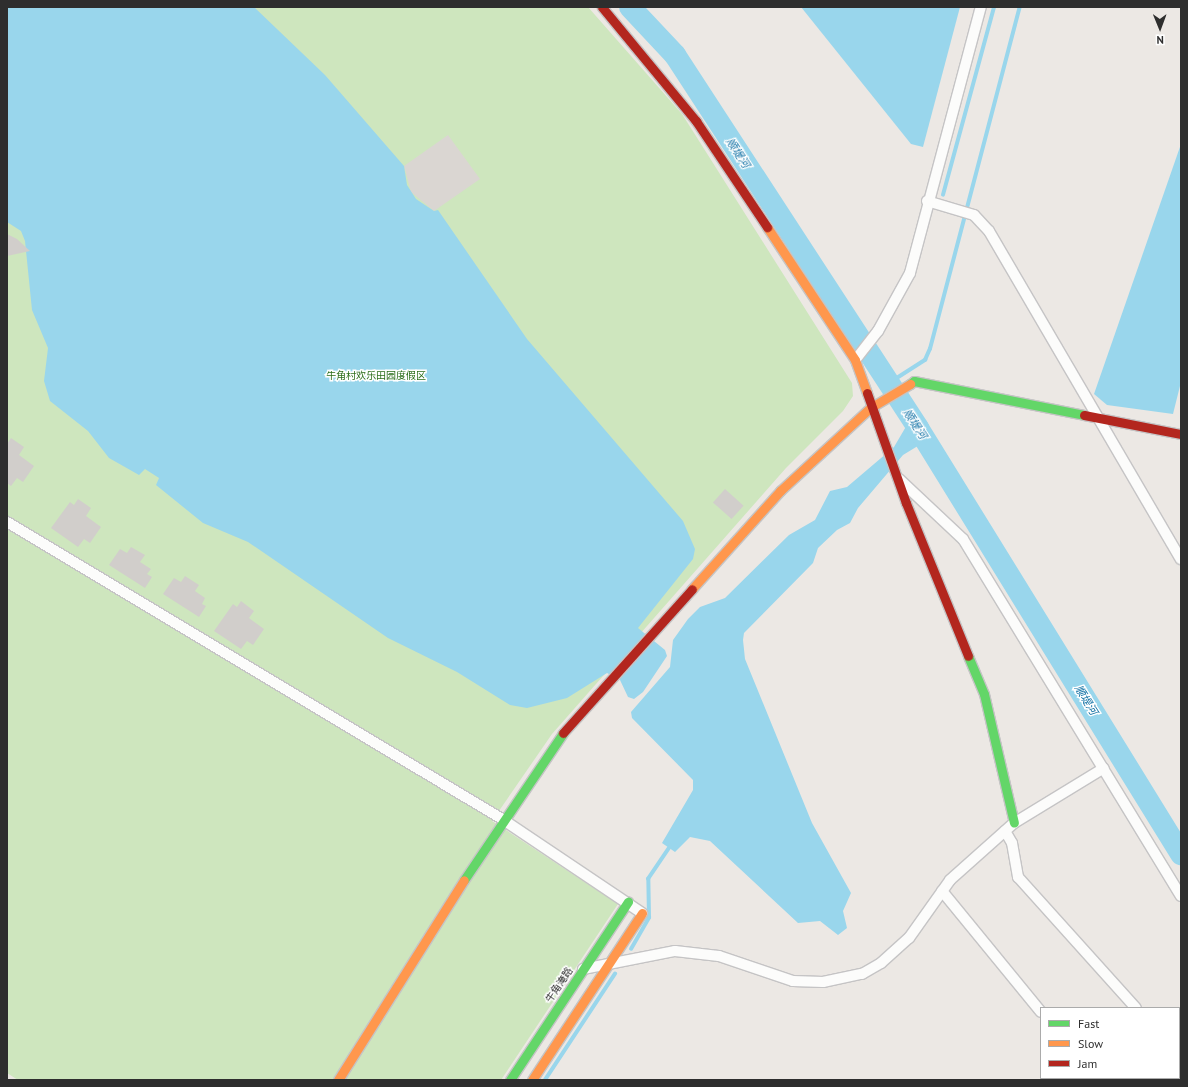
<!DOCTYPE html>
<html>
<head>
<meta charset="utf-8">
<style>
	body { margin:0 }
	#map { position:relative; width:1188px; height:1087px; overflow:hidden; background:#ece8e4; font-family:"PT Sans","Noto Sans SC",sans-serif }
	div>[style] { position:absolute }
	.green>* { inset:0; background:#cee6be }
	.plaza>* { inset:0; background:#dad6d2 }
	.water>* { inset:0; background:#99d6ec }
	.stream>* { height:3.5px; margin:-1.75px; padding:0 1.75px; transform-origin:1.75px; border-radius:1.75px; background:#99d6ec }
	.river>* { height:22px; margin:-11px; padding:0 11px; transform-origin:11px; border-radius:11px; background:#99d6ec }
	.building>* { inset:0; background:#d1cecb; transform-origin:0 0 }
	.roads { filter:drop-shadow(1px 0 #c5c4c5) drop-shadow(-1px 0 #c5c4c5) drop-shadow(0 1px #c5c4c5) drop-shadow(0 -1px #c5c4c5) }
	.street>* { height:10px; margin:-5px; padding:0 5px; transform-origin:5px; border-radius:5px; background:#fcfcfb }
	.fast>* { height:9px; margin:-4.5px; padding:0 4.5px; transform-origin:4.5px; border-radius:4.5px; background:#63d668 }
	.slow>* { height:9px; margin:-4.5px; padding:0 4.5px; transform-origin:4.5px; border-radius:4.5px; background:#ff974d }
	.jam>* { height:9px; margin:-4.5px; padding:0 4.5px; transform-origin:4.5px; border-radius:4.5px; background:#b3261e }
	span { translate:-50% -50%; white-space:nowrap; text-align:center; line-height:1.15; -webkit-text-stroke:3px #fff; paint-order:stroke }
	.park-label { font-size:10px; color:#2c6e1b }
	.street-label { font-size:10px; color:#2e2e2e }
	.water-label { font-size:11px; color:#0d6fa3; font-style:italic }
	.frame { position:absolute; inset:0; border:8px solid #2e2e2e; pointer-events:none }
	.legend { position:absolute; left:1040px; top:1007px; width:140px; height:72px; box-sizing:border-box; background:#fff; border:1px solid #ababab; margin:0; padding:5px 7px; list-style:none; font-size:12px; color:#2e2e2e }
	.legend li { display:flex; align-items:center; gap:8px; height:20px }
	.legend b { width:20px; border:1px solid #ababab }
	.north { position:absolute; left:1140px; top:8px; width:40px; height:40px; -webkit-text-stroke:3px #fff; paint-order:stroke; rotate:179deg; font-size:11px; font-weight:700; line-height:16px; text-align:center; color:#2e2e2e }
	.north::after { content:''; display:block; margin:auto; width:14px; height:18px; background:#2e2e2e; clip-path:polygon(50% 0,100% 100%,50% 72%,0 100%) }
</style>
</head>
<body>
<div id="map">
	<div class="green">
		<i style="clip-path:polygon(7px 7px,588px 7px,682px 114px,852px 383px,853px 396px,843px 411px,786px 468px,552px 734px,492px 821px,618px 904px,501px 1080px,18px 1080px,7px 1073px)"></i>
	</div>
	<div class="plaza">
		<i style="clip-path:polygon(448px 135px,480px 179px,434px 211px,411px 192px,404px 166px)"></i>
	</div>
	<div class="water">
		<i style="clip-path:polygon(7px 7px,254px 7px,325px 75px,404px 166px,407px 185px,416px 199px,434px 211px,438px 210px,527px 339px,683px 521px,695px 549px,693px 559px,638px 628px,665px 650px,667px 656px,643px 692px,634px 699px,628px 697px,620px 680px,607px 673px,567px 698px,527px 708px,510px 705px,457px 672px,388px 638px,248px 542px,203px 523px,156px 485px,159px 478px,145px 469px,139px 475px,109px 458px,88px 431px,50px 401px,44px 381px,48px 348px,32px 310px,25px 241px,21px 231px,7px 222px)"></i>
		<i style="clip-path:polygon(801px 7px,960px 7px,923px 147px,911px 144px)"></i>
		<i style="clip-path:polygon(1181px 144px,1181px 382px,1173px 414px,1107px 405px,1094px 394px)"></i>
		<i style="clip-path:polygon(911px 418px,926px 441px,903px 455px,858px 508px,850px 523px,837px 530px,818px 548px,813px 563px,744px 633px,743px 640px,745px 659px,812px 823px,851px 893px,843px 911px,847px 928px,838px 935px,820px 921px,798px 923px,710px 841px,690px 837px,675px 852px,662px 843px,693px 790px,693px 780px,632px 718px,631px 712px,670px 667px,673px 640px,688px 619px,700px 607px,725px 598px,789px 535px,815px 520px,830px 491px,847px 487px,894px 447px)"></i>
	</div>
	<div class="stream">
		<i style="left:943px;top:195px;width:195px;rotate:-74.8deg"></i>
		<i style="left:889px;top:383px;width:43px;rotate:-32.6deg"></i>
		<i style="left:925px;top:360px;width:12px;rotate:-66deg"></i>
		<i style="left:930px;top:349px;width:354px;rotate:-75.3deg"></i>
		<i style="left:631px;top:949px;width:36px;rotate:-60deg"></i>
		<i style="left:649px;top:918px;width:39px;rotate:-91deg"></i>
		<i style="left:648px;top:879px;width:37px;rotate:-56deg"></i>
		<i style="left:545px;top:1080px;width:127px;rotate:-56.6deg"></i>
	</div>
	<div class="river">
		<i style="left:630px;top:7px;width:66px;rotate:46.8deg"></i>
		<i style="left:675px;top:55px;width:445px;rotate:56.9deg"></i>
		<i style="left:918px;top:428px;width:501px;rotate:58.31deg"></i>
	</div>
	<div class="building">
		<i style="clip-path:polygon(7px 234px,17px 239px,30px 251px,7px 256px)"></i>
		<i style="clip-path:polygon(11px 438px,24px 447px,19px 455px,34px 466px,23px 482px,17px 478px,11px 486px,7px 483px,7px 444px)"></i>
		<i style="left:725px;top:489px;width:25px;height:18px;rotate:42deg"></i>
		<i style="clip-path:polygon(78px 499px,91px 508px,86px 516px,101px 527px,90px 543px,84px 539px,78px 547px,51px 528px,70px 502px,74px 505px)"></i>
		<i style="clip-path:polygon(131px 547px,145px 555px,140px 562px,151px 569px,147px 574px,152px 577px,145px 588px,109px 565px,120px 549px,127px 553px)"></i>
		<i style="clip-path:polygon(185px 576px,199px 585px,195px 591px,205px 598px,202px 604px,206px 606px,199px 617px,163px 594px,174px 578px,181px 582px)"></i>
		<i style="clip-path:polygon(241px 601px,254px 611px,249px 618px,264px 629px,253px 645px,247px 641px,241px 649px,214px 631px,233px 604px,237px 607px)"></i>
	</div>
	<div class="roads">
		<div class="street">
			<i style="left:927px;top:201px;width:49px;rotate:16.6deg"></i>
			<i style="left:974px;top:215px;width:22px;rotate:47deg"></i>
			<i style="left:989px;top:231px;width:380px;rotate:59.7deg"></i>
			<i style="left:856px;top:359px;width:36px;rotate:-52deg"></i>
			<i style="left:878px;top:331px;width:66px;rotate:-61.1deg"></i>
			<i style="left:910px;top:273px;width:275px;rotate:-75.1deg"></i>
			<i style="left:899px;top:479px;width:88px;rotate:43.2deg"></i>
			<i style="left:963px;top:539px;width:418px;rotate:58.6deg"></i>
			<i style="left:7px;top:522px;width:577px;rotate:30.96deg"></i>
			<i style="left:502px;top:819px;width:169px;rotate:33.9deg"></i>
			<i style="left:1005px;top:831px;width:14px;rotate:60deg"></i>
			<i style="left:1012px;top:843px;width:35px;rotate:80deg"></i>
			<i style="left:1018px;top:877px;width:176px;rotate:48deg"></i>
			<i style="left:942px;top:891px;width:156px;rotate:50.7deg"></i>
			<i style="left:583px;top:969px;width:94px;rotate:-11.1deg"></i>
			<i style="left:675px;top:951px;width:44px;rotate:6.5deg"></i>
			<i style="left:719px;top:956px;width:78px;rotate:18.7deg"></i>
			<i style="left:793px;top:981px;width:30px;rotate:2deg"></i>
			<i style="left:823px;top:982px;width:40px;rotate:-12deg"></i>
			<i style="left:862px;top:974px;width:22px;rotate:-30deg"></i>
			<i style="left:881px;top:963px;width:38px;rotate:-42deg"></i>
			<i style="left:909px;top:938px;width:71px;rotate:-54.7deg"></i>
			<i style="left:950px;top:880px;width:86px;rotate:-41.7deg"></i>
			<i style="left:1014px;top:823px;width:105px;rotate:-31.4deg"></i>
			<i style="left:1179px;top:1057px;width:4px;rotate:56deg"></i>
			<i style="left:1094px;top:1078px;width:3px;rotate:45deg"></i>
		</div>
		<div class="fast">
			<i style="left:910px;top:384px;width:5px;rotate:-37deg"></i>
			<i style="left:914px;top:381px;width:173px;rotate:11.3deg"></i>
			<i style="left:968px;top:656px;width:41px;rotate:67.2deg"></i>
			<i style="left:984px;top:694px;width:132px;rotate:76.9deg"></i>
			<i style="left:464px;top:880px;width:177px;rotate:-56deg"></i>
			<i style="left:510px;top:1080px;width:214px;rotate:-56.5deg"></i>
		</div>
		<div class="slow">
			<i style="left:767px;top:227px;width:159px;rotate:56.5deg"></i>
			<i style="left:855px;top:360px;width:35px;rotate:70deg"></i>
			<i style="left:692px;top:589px;width:132px;rotate:-48.1deg"></i>
			<i style="left:780px;top:491px;width:122px;rotate:-42.7deg"></i>
			<i style="left:870px;top:408px;width:47px;rotate:-31deg"></i>
			<i style="left:338px;top:1080px;width:236px;rotate:-57.8deg"></i>
			<i style="left:532px;top:1080px;width:200px;rotate:-56.6deg"></i>
		</div>
		<div class="jam">
			<i style="left:602px;top:7px;width:148px;rotate:50.5deg"></i>
			<i style="left:696px;top:121px;width:128px;rotate:56.2deg"></i>
			<i style="left:867px;top:393px;width:117px;rotate:70.5deg"></i>
			<i style="left:906px;top:503px;width:165px;rotate:67.9deg"></i>
			<i style="left:1084px;top:415px;width:99px;rotate:11.1deg"></i>
			<i style="left:563px;top:733px;width:193px;rotate:-48.1deg"></i>
		</div>
	</div>
	<div class="park-label">
		<span style="left:376px;top:376px">牛角村欢乐田园度假区</span>
	</div>
	<div class="street-label">
		<span style="left:559px;top:985px;rotate:-56deg">牛角淹路</span>
	</div>
	<div class="water-label">
		<span style="left:738px;top:153px;rotate:57deg">顺堤河</span>
		<span style="left:915px;top:424px;rotate:57deg">顺堤河</span>
		<span style="left:1086px;top:700px;rotate:58deg">顺堤河</span>
	</div>
	<div class="frame"></div>
	<ul class="legend">
	<li><b style="height:5px;background:#63d668"></b>Fast</li>
	<li><b style="height:5px;background:#ff974d"></b>Slow</li>
	<li><b style="height:5px;background:#b3261e"></b>Jam</li>
	</ul>
	<div class="north">N</div>
</div>
</body>
</html>
